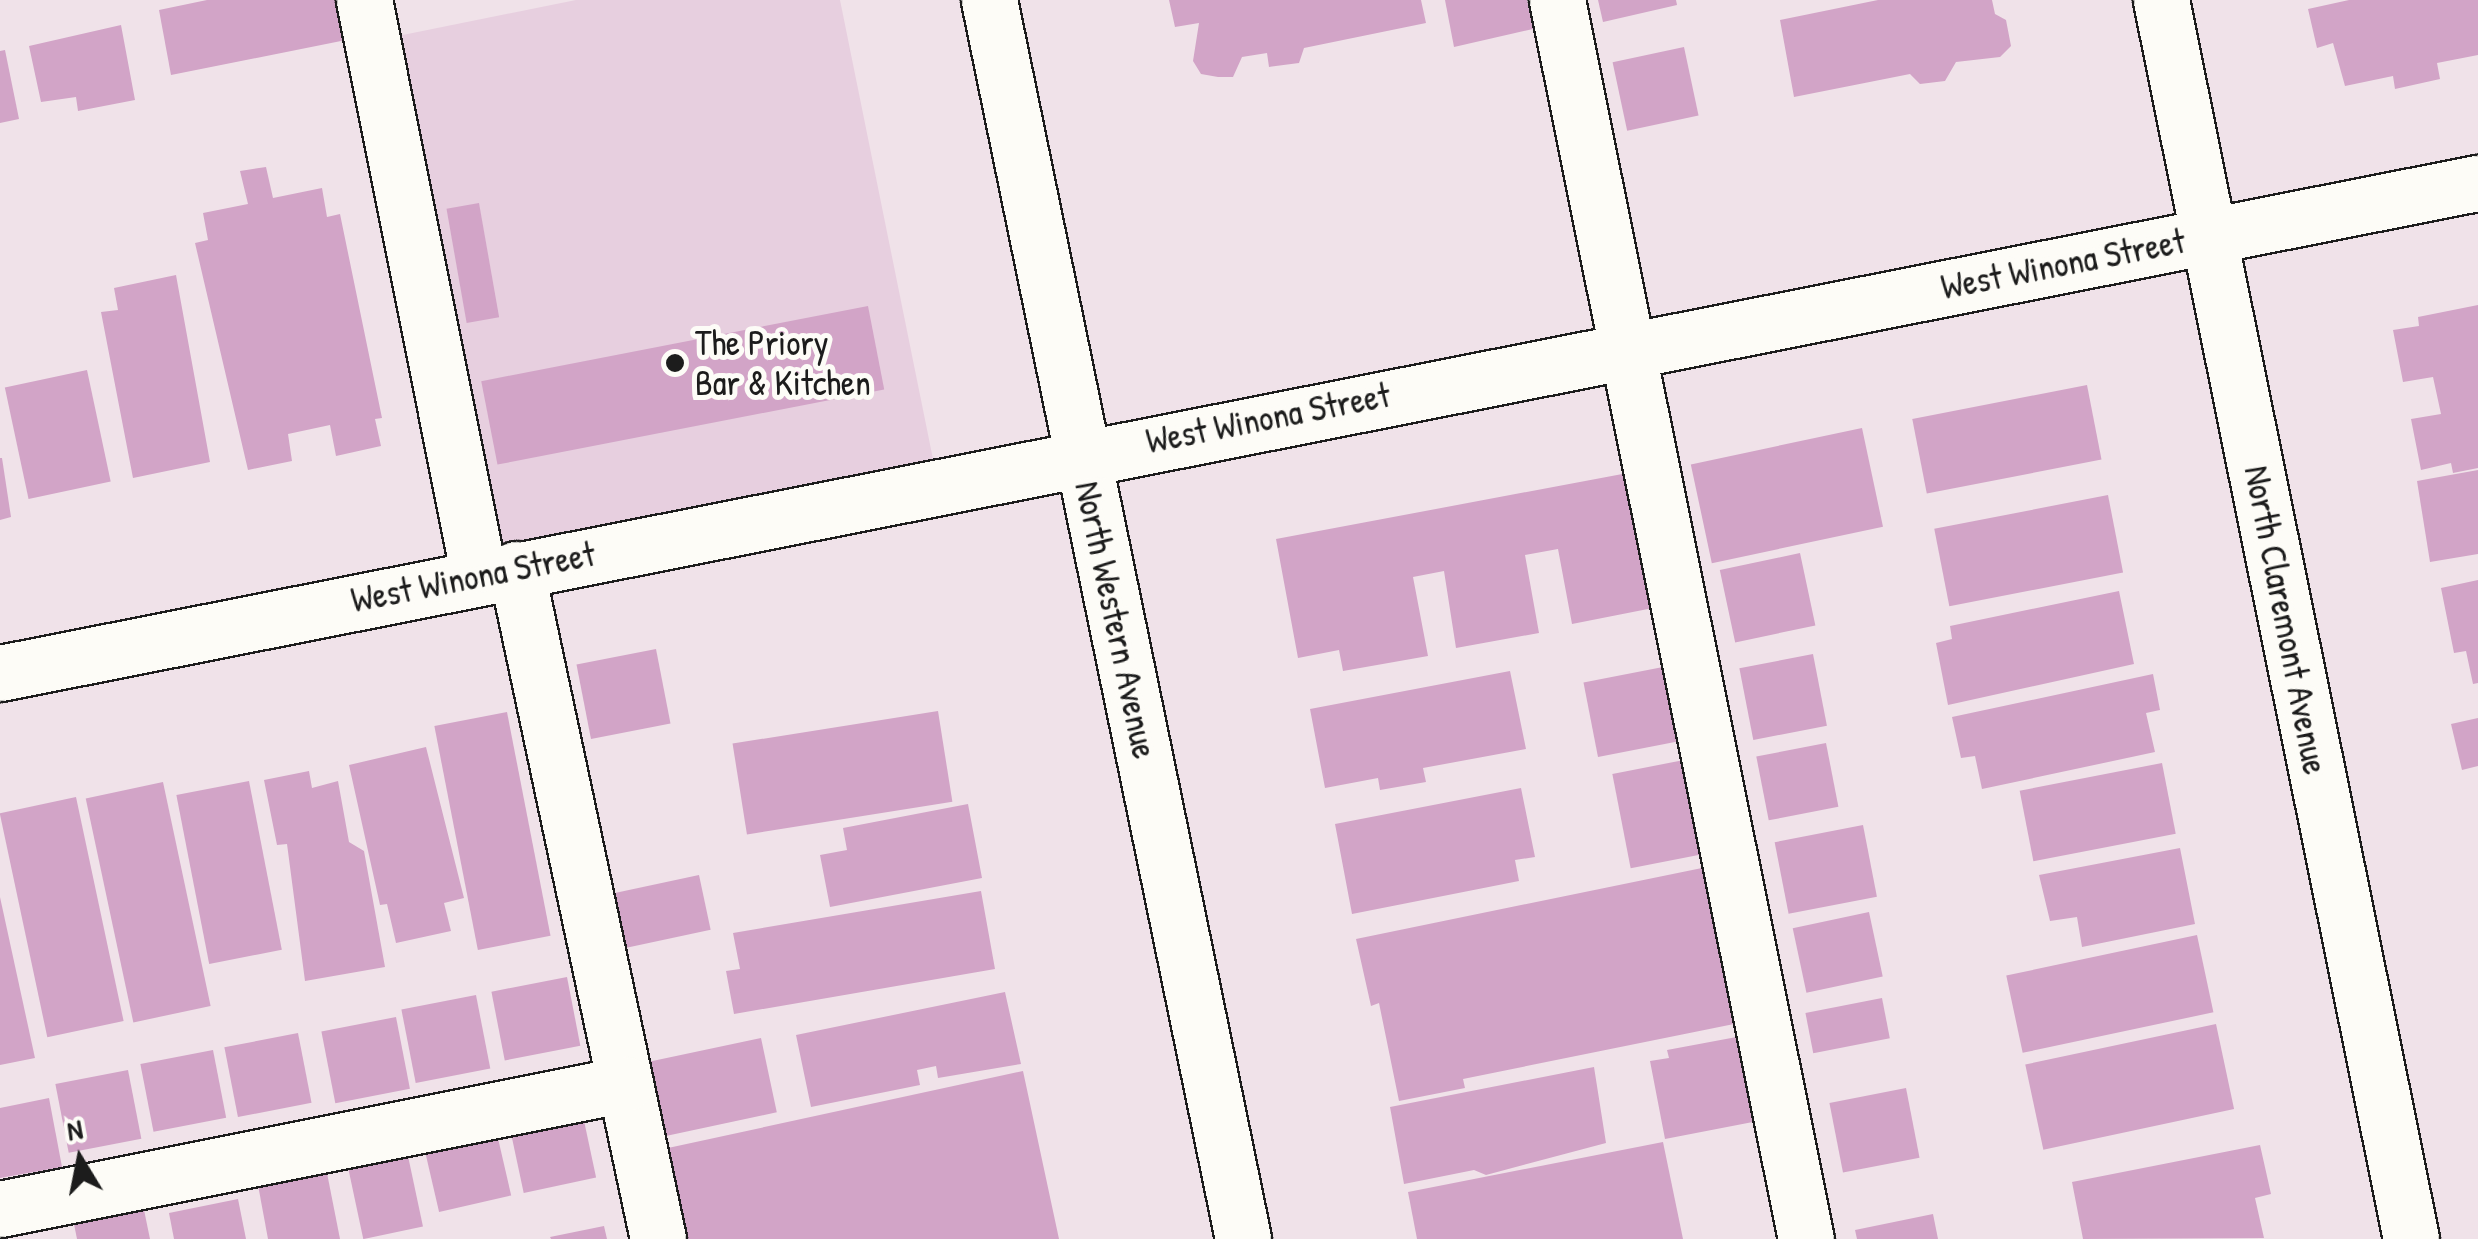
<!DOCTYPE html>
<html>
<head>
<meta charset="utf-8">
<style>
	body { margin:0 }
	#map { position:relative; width:2478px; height:1239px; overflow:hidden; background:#f0e2e9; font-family:"Patrick Hand",sans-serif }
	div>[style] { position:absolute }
	.built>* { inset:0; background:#e7cfdf }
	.building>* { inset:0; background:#d2a4c7; transform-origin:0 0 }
	.roads { filter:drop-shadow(2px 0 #1c1c1c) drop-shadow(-2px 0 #1c1c1c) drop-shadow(0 2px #1c1c1c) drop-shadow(0 -2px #1c1c1c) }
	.minor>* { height:55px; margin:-27.5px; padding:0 27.5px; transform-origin:27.5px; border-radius:27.5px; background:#fdfcf7 }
	.major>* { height:55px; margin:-27.5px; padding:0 27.5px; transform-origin:27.5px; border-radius:27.5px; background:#fdfcf7 }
	.dots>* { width:28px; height:28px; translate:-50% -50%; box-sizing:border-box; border:5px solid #fdfcf7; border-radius:50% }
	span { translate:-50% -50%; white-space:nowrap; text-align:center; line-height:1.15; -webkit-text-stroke:10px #fdfcf7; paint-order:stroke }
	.street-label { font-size:35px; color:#1c1c1c }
	.poi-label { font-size:35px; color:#1c1c1c }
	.left { translate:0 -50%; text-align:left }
	.north { position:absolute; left:30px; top:1109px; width:100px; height:100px; -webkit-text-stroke:8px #fdfcf7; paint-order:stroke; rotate:350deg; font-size:28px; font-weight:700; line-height:40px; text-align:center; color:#1c1c1c }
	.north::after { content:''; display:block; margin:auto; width:35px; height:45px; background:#1c1c1c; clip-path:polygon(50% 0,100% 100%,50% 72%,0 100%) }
</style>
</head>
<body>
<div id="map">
	<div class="built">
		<i style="clip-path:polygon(576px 0,840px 0,935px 469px,503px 553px,471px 490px,378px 40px)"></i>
	</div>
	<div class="building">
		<i style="clip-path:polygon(207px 0,339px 0,346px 40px,171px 75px,159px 10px)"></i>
		<i style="clip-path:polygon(1169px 0,1421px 0,1426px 23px,1304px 48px,1299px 63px,1269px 67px,1267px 53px,1242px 57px,1233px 77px,1218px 77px,1201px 74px,1193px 61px,1199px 23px,1175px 27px)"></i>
		<i style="clip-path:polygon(1445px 0,1527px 0,1533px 29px,1454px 47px)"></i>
		<i style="clip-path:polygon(1598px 0,1676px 0,1677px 5px,1603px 22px)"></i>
		<i style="clip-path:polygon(1878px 0,1992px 0,1995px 14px,2006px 20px,2011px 46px,2000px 57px,1956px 62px,1945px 81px,1920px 84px,1910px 74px,1794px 97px,1780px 20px)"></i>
		<i style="clip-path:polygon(2349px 0,2478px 0,2478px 55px,2437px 63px,2440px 79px,2395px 89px,2393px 76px,2345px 86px,2333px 43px,2317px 48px,2308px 9px)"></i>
		<i style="clip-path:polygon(121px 25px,135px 100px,78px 111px,76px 97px,41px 102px,29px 46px)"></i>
		<i style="left:1684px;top:47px;width:70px;height:73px;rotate:78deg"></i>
		<i style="clip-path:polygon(5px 50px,19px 119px,0 123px,0 51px)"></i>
		<i style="clip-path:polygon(266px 167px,273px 198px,322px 188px,327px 217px,340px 214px,382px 418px,375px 419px,381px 446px,336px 456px,330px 425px,288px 434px,292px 461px,248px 470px,195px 243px,208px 240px,203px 213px,248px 204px,240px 171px)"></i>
		<i style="left:479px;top:203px;width:116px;height:33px;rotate:80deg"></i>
		<i style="clip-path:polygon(176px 275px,210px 462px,133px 478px,101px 312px,118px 310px,114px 288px)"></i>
		<i style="clip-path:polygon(2478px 305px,2478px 468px,2453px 473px,2451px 463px,2421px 470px,2411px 419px,2441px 414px,2433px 377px,2403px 382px,2393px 330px,2419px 326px,2418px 317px)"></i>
		<i style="left:868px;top:306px;width:85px;height:394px;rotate:79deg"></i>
		<i style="left:87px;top:370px;width:114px;height:84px;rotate:78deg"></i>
		<i style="left:2087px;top:385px;width:76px;height:178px;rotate:79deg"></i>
		<i style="left:1862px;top:428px;width:101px;height:175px;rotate:78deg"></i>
		<i style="clip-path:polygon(2px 458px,11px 517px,0 520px,0 458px)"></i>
		<i style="clip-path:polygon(2478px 470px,2478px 554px,2430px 562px,2417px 481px)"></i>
		<i style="clip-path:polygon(1633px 472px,1658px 607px,1572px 624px,1558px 549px,1525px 555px,1539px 633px,1456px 648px,1444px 571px,1413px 577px,1428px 656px,1343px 671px,1339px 650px,1298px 658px,1276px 539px)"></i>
		<i style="left:2108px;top:495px;width:79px;height:177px;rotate:79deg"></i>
		<i style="left:1800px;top:553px;width:74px;height:82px;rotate:78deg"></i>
		<i style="clip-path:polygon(2478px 580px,2478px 683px,2473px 684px,2466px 651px,2454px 653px,2441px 588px)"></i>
		<i style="clip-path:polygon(2119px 591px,2134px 664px,1948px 705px,1936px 643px,1952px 639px,1950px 626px)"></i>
		<i style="left:656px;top:649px;width:76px;height:81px;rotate:79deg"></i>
		<i style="left:1813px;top:654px;width:73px;height:75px;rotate:79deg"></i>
		<i style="left:1663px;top:667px;width:76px;height:81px;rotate:79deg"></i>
		<i style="clip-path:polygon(1510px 671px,1526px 749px,1423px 768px,1426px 782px,1380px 790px,1378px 778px,1325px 788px,1310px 709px)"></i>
		<i style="clip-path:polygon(2153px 674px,2160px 710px,2146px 713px,2155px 752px,1982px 789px,1975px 756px,1961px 758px,1952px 717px)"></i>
		<i style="left:938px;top:711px;width:92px;height:208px;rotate:81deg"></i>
		<i style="left:507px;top:712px;width:228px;height:74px;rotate:79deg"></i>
		<i style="clip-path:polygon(2478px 718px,2478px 766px,2462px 770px,2451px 724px)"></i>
		<i style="left:1826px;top:743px;width:65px;height:71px;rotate:79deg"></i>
		<i style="clip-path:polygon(426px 747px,464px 898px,444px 903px,451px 931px,396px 943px,387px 904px,380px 905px,349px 765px)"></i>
		<i style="left:1684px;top:760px;width:96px;height:73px;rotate:79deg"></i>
		<i style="left:2162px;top:763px;width:72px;height:145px;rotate:79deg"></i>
		<i style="clip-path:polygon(309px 771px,312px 788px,338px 781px,349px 842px,364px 851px,385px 967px,305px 981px,287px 844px,277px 845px,264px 780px)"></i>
		<i style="left:249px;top:781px;width:172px;height:74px;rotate:79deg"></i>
		<i style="left:163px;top:782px;width:229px;height:79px;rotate:78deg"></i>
		<i style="clip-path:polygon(1521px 788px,1535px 857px,1515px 860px,1519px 881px,1352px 914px,1335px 824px)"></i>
		<i style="left:76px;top:797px;width:229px;height:78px;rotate:78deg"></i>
		<i style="clip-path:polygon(968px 804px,982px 878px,830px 907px,820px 855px,847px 850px,843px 828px)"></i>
		<i style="left:1863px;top:825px;width:73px;height:90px;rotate:79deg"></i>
		<i style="clip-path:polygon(2180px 848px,2195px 924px,2082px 947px,2077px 917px,2050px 921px,2039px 875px)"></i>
		<i style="clip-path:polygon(1702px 868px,1734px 1024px,1463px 1079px,1465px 1088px,1399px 1101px,1379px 1003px,1371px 1006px,1356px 939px)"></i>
		<i style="left:699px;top:875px;width:56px;height:86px;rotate:78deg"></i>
		<i style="clip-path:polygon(981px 891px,995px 969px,734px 1014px,726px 971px,740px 969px,733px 933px)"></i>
		<i style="clip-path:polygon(0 897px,35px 1058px,0 1065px)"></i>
		<i style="left:1869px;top:912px;width:66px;height:78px;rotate:78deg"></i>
		<i style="left:2197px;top:935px;width:79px;height:195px;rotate:78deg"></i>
		<i style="left:567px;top:977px;width:70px;height:77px;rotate:79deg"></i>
		<i style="clip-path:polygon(1005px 992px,1021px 1064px,938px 1078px,936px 1066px,917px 1070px,920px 1085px,811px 1107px,796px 1035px)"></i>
		<i style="left:476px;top:995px;width:75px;height:76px;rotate:79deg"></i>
		<i style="left:1882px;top:998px;width:41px;height:78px;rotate:79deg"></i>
		<i style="left:396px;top:1017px;width:73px;height:76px;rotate:79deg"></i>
		<i style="left:2216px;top:1024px;width:87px;height:195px;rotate:78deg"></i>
		<i style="left:298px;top:1033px;width:71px;height:75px;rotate:79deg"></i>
		<i style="clip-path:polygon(1742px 1036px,1758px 1121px,1665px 1139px,1650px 1061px,1669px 1058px,1667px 1050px)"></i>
		<i style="left:761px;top:1038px;width:76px;height:117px;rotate:78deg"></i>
		<i style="left:213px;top:1050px;width:69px;height:74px;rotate:79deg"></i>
		<i style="clip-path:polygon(1594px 1067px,1606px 1143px,1486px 1175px,1474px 1170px,1404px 1184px,1390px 1107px)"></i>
		<i style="left:128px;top:1070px;width:70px;height:74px;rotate:79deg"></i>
		<i style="clip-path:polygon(1023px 1071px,1059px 1239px,688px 1239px,668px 1148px)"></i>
		<i style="left:1906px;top:1088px;width:71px;height:78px;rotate:79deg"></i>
		<i style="clip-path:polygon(49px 1098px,62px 1167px,0 1178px,0 1108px)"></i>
		<i style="left:583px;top:1116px;width:63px;height:74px;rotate:78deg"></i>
		<i style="left:497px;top:1134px;width:63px;height:74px;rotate:77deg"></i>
		<i style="clip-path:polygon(1663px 1142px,1683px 1239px,1417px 1239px,1408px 1192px)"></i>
		<i style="clip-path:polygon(2260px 1145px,2271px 1194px,2255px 1198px,2264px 1238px,2083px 1239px,2072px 1182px)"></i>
		<i style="left:408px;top:1156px;width:72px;height:61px;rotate:78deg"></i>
		<i style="clip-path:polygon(327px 1173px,340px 1239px,268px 1239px,258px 1185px)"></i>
		<i style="clip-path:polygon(238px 1199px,246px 1239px,174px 1239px,169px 1213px)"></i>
		<i style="clip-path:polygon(143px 1205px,150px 1239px,77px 1239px,73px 1219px)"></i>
		<i style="clip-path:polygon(1933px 1214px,1938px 1239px,1857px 1239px,1855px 1230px)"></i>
		<i style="clip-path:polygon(604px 1226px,607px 1239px,551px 1239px,550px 1237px)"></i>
	</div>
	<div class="roads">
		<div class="minor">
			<i style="left:364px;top:0;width:587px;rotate:78.71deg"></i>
			<i style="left:1557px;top:0;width:1264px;rotate:78.64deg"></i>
			<i style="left:2161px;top:0;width:1264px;rotate:78.59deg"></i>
			<i style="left:516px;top:569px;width:685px;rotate:78.03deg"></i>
			<i style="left:0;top:673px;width:2526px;rotate:-11.19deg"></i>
			<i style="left:0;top:1209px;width:637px;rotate:-11.31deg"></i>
		</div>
		<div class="major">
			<i style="left:989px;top:0;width:1265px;rotate:78.41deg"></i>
		</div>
	</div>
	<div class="dots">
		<i style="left:675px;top:363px;background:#1c1c1c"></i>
	</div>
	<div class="street-label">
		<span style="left:2063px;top:264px;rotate:-11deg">West Winona Street</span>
		<span style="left:1268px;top:418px;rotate:-11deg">West Winona Street</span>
		<span style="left:473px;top:577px;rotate:-11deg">West Winona Street</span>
		<span style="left:1116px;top:620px;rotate:78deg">North Western Avenue</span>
		<span style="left:2286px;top:620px;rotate:79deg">North Claremont Avenue</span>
	</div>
	<div class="poi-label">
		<span class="left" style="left:695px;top:363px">The Priory<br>Bar &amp; Kitchen</span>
	</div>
	<div class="north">N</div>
</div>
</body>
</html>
